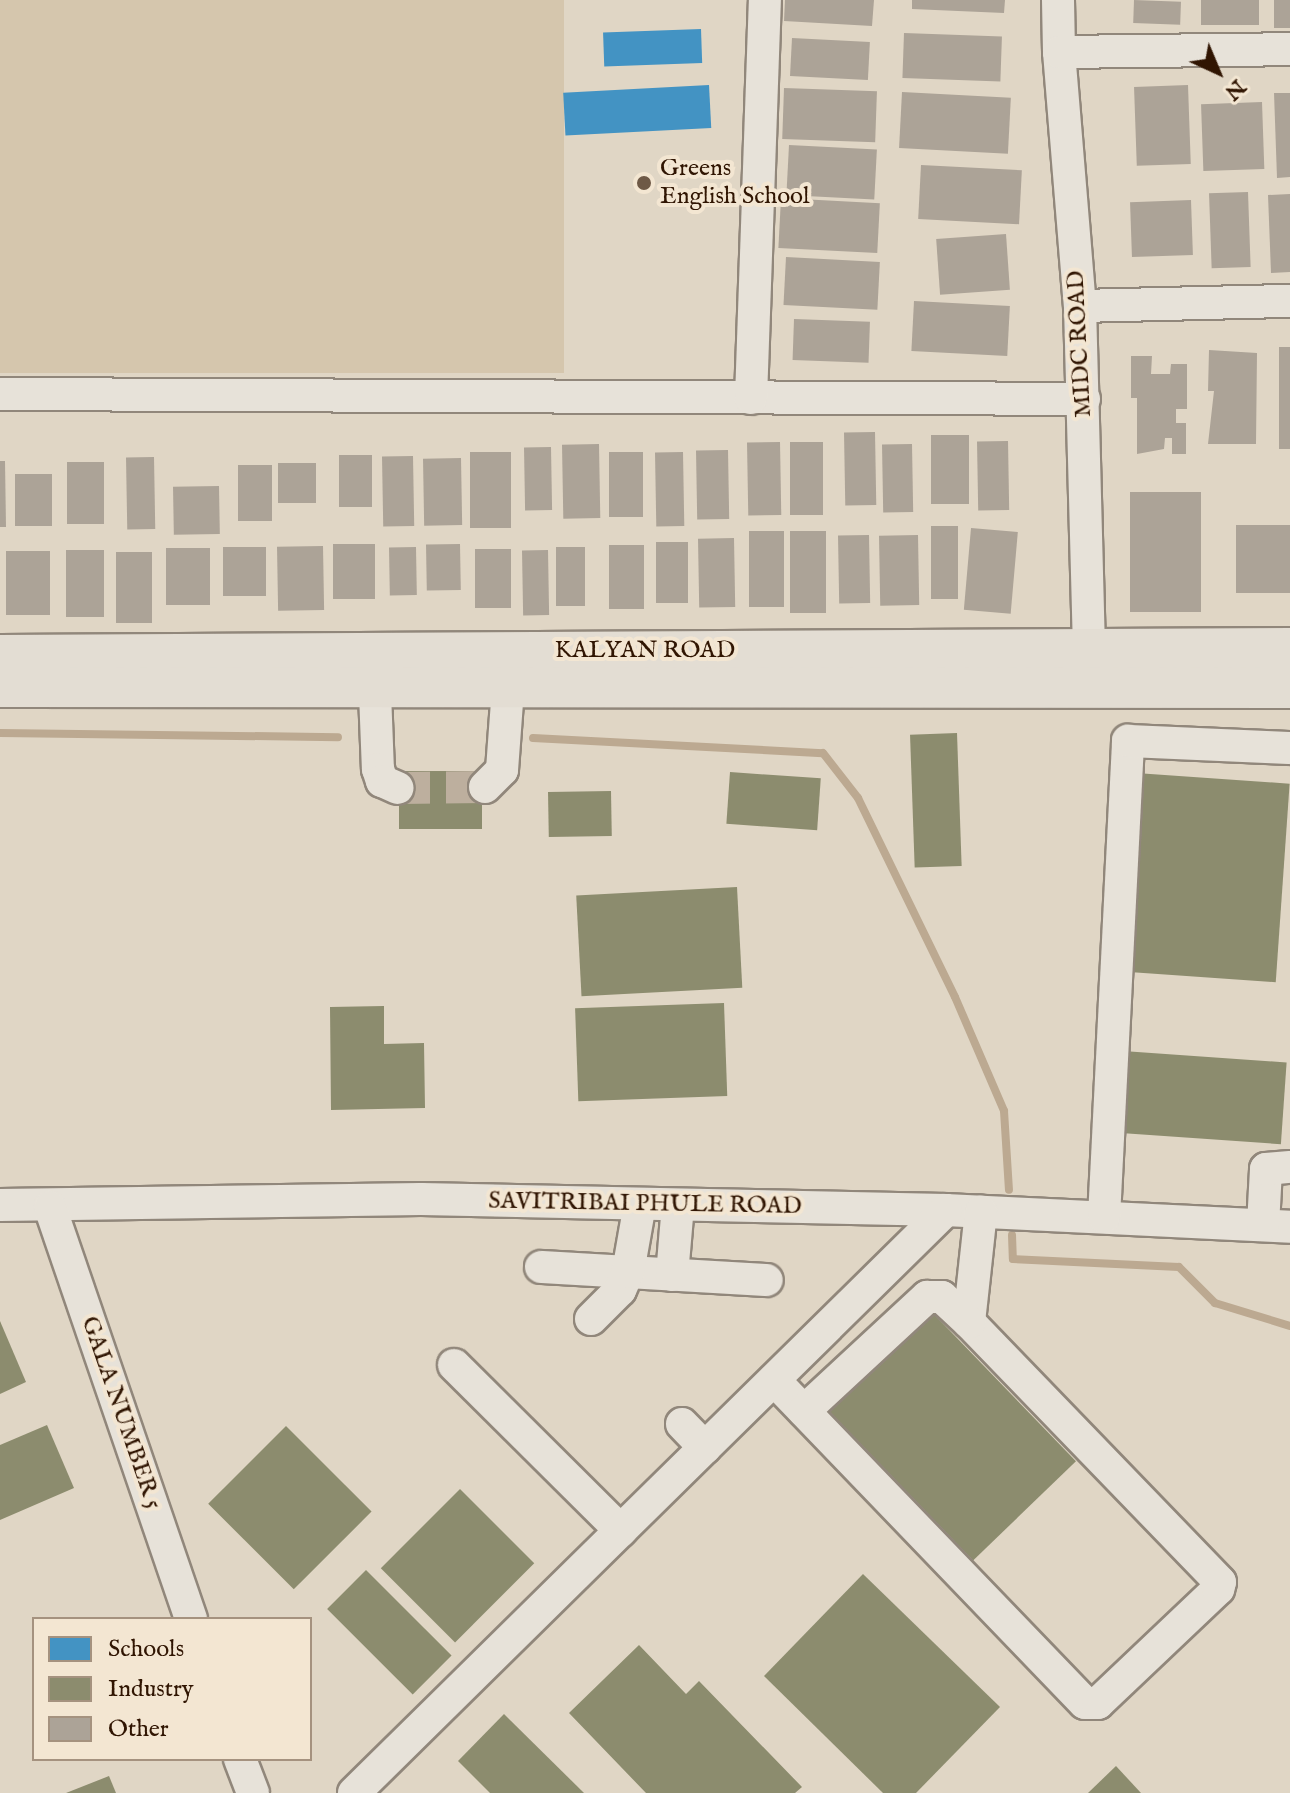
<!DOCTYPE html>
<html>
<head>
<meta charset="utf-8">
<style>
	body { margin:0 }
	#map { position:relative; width:1290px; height:1793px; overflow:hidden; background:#e0d6c5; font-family:"IM FELL English",serif }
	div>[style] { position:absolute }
	.green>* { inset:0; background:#d5c6ad; transform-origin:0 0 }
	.schools>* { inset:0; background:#4393c3; transform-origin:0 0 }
	.industry>* { inset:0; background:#8c8c6e; transform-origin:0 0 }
	.stream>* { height:8px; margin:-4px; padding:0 4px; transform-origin:4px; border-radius:4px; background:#bca991 }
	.building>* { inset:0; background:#aca397; transform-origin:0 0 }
	.minor-tunnel>* { height:32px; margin-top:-16px; transform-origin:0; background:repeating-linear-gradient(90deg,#bdaf9e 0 32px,transparent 0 48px) }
	.roads { filter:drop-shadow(2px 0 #91877b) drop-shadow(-2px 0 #91877b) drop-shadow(0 2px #91877b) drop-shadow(0 -2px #91877b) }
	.minor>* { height:32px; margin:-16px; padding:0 16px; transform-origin:16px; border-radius:16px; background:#e7e2d9 }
	.major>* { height:40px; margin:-20px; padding:0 20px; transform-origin:20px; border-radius:20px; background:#e3ddd3 }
	.dots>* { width:22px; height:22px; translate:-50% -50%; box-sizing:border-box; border:4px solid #f3e6d2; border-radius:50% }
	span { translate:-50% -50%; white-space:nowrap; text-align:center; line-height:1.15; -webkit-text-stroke:8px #f3e6d2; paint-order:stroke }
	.poi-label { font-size:24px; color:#301502 }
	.left { translate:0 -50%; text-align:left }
	.street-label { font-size:24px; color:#301502 }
	.legend { position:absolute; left:32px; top:1617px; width:280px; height:144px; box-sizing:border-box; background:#f3e6d2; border:2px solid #a5927f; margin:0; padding:10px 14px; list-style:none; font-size:24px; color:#301502 }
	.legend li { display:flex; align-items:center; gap:16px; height:40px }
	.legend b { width:40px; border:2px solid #a5927f }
	.north { position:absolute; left:1178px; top:32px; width:80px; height:80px; -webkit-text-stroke:6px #f3e6d2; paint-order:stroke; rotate:136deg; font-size:22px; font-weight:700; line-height:32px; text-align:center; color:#301502 }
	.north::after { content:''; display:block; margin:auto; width:28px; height:36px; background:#301502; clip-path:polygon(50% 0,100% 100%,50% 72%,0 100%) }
</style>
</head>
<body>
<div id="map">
	<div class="green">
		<i style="left:0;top:0;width:564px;height:373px"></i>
	</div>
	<div class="schools">
		<i style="left:701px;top:29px;width:34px;height:98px;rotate:88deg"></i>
		<i style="left:709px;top:85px;width:43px;height:146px;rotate:87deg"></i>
	</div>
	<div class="industry">
		<i style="left:957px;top:733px;width:133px;height:47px;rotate:88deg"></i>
		<i style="left:399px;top:771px;width:83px;height:58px"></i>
		<i style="left:730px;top:772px;width:91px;height:52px;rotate:4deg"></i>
		<i style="left:1136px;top:773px;width:154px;height:199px;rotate:4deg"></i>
		<i style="left:611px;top:791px;width:45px;height:63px;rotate:89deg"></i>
		<i style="left:737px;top:887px;width:101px;height:161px;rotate:87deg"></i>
		<i style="left:724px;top:1003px;width:93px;height:149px;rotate:88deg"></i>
		<i style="clip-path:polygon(384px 1006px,384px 1044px,424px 1043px,425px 1108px,331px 1110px,330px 1007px)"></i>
		<i style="left:1123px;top:1051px;width:164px;height:82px;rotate:4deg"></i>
		<i style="left:928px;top:1308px;width:213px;height:143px;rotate:46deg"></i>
		<i style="clip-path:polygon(0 1321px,26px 1382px,0 1394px)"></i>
		<i style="clip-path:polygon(47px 1425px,74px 1488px,0 1520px,0 1445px)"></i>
		<i style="left:286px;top:1426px;width:121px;height:110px;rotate:45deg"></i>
		<i style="left:460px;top:1489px;width:105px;height:112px;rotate:45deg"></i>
		<i style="left:366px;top:1570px;width:121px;height:55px;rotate:45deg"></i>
		<i style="clip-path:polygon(863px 1574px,1000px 1707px,916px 1793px,883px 1793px,764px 1676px)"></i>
		<i style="clip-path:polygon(639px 1645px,686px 1694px,699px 1681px,802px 1787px,795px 1793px,646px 1793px,569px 1713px)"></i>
		<i style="clip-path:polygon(504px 1714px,584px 1793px,490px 1793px,458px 1761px)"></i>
		<i style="clip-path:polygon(1116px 1766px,1141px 1793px,1088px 1793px)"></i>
		<i style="clip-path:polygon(109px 1776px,116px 1793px,66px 1793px)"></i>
	</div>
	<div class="stream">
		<i style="left:0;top:733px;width:338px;rotate:0.7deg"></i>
		<i style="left:533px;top:738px;width:290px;rotate:3deg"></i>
		<i style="left:823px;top:753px;width:57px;rotate:52.1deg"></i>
		<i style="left:858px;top:798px;width:221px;rotate:64deg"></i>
		<i style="left:955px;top:997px;width:124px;rotate:66.7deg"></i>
		<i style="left:1004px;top:1111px;width:79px;rotate:86.4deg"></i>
		<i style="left:1012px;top:1235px;width:24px;rotate:88deg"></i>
		<i style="left:1013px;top:1259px;width:166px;rotate:2.8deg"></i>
		<i style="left:1179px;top:1267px;width:51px;rotate:45deg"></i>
		<i style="left:1215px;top:1303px;width:78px;rotate:17deg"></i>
	</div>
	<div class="building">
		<i style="clip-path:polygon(785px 0,874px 0,872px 26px,784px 21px)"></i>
		<i style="clip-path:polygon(912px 0,1005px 0,1004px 13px,912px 9px)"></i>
		<i style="left:1134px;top:0;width:47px;height:23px;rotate:2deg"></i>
		<i style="left:1201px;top:0;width:58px;height:25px"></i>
		<i style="left:1274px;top:0;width:16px;height:28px"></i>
		<i style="left:904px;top:33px;width:98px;height:45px;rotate:2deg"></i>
		<i style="left:792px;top:38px;width:78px;height:38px;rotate:3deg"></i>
		<i style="left:1188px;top:85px;width:79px;height:54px;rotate:88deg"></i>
		<i style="left:784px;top:88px;width:93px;height:51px;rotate:2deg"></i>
		<i style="left:902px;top:92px;width:109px;height:56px;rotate:3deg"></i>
		<i style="clip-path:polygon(1274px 93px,1290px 93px,1290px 177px,1277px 178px)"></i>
		<i style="left:1262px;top:102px;width:67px;height:61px;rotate:88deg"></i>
		<i style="left:789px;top:145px;width:88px;height:50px;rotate:3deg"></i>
		<i style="left:921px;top:165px;width:101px;height:54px;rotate:3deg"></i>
		<i style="left:1248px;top:192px;width:75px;height:39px;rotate:88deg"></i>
		<i style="clip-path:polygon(1290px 194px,1290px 272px,1271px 273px,1268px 195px)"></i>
		<i style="left:781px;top:198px;width:99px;height:50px;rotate:3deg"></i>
		<i style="left:1191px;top:200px;width:55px;height:61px;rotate:88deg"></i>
		<i style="left:1006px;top:234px;width:56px;height:70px;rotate:86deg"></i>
		<i style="left:786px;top:257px;width:94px;height:48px;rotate:3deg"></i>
		<i style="left:914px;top:301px;width:96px;height:50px;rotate:3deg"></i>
		<i style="left:794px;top:319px;width:76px;height:41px;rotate:2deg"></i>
		<i style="left:1279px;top:347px;width:11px;height:102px"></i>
		<i style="clip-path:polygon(1209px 350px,1257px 353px,1256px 444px,1208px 444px,1214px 391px,1208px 391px)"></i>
		<i style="clip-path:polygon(1131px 356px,1152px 356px,1151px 374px,1170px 374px,1171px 364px,1187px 364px,1187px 409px,1176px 409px,1176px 423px,1186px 423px,1186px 454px,1172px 454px,1172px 438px,1165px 438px,1164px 449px,1137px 454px,1137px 398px,1131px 398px)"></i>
		<i style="left:875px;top:432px;width:73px;height:31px;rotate:89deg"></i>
		<i style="left:969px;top:435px;width:69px;height:38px;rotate:90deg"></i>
		<i style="left:1008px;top:441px;width:69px;height:31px;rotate:89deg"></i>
		<i style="left:780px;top:442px;width:73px;height:33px;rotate:89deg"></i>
		<i style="left:790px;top:442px;width:33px;height:73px"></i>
		<i style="left:599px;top:444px;width:74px;height:37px;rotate:89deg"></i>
		<i style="left:912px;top:444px;width:68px;height:30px;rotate:89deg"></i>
		<i style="left:551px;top:447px;width:63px;height:27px;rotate:89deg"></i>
		<i style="left:728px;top:450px;width:69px;height:32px;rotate:89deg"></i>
		<i style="left:470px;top:452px;width:41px;height:76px"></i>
		<i style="left:609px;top:452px;width:34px;height:65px"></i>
		<i style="left:683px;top:452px;width:74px;height:28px;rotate:89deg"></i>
		<i style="left:372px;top:455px;width:52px;height:33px;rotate:90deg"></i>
		<i style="left:413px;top:456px;width:70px;height:31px;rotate:89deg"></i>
		<i style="left:154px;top:457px;width:72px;height:28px;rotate:89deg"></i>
		<i style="left:461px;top:458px;width:67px;height:38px;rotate:89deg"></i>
		<i style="clip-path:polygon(0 461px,5px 461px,6px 527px,0 527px)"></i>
		<i style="left:104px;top:462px;width:62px;height:37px;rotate:90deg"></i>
		<i style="left:316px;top:463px;width:40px;height:38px;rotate:90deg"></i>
		<i style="left:238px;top:465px;width:34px;height:56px"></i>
		<i style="left:52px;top:474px;width:52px;height:37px;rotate:90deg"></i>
		<i style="left:219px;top:486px;width:48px;height:46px;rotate:89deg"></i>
		<i style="left:1130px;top:492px;width:71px;height:120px"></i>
		<i style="left:1290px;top:525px;width:68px;height:54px;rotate:90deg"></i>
		<i style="left:931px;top:526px;width:27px;height:73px"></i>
		<i style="left:971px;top:528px;width:47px;height:82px;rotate:5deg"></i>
		<i style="left:784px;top:531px;width:76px;height:35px;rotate:90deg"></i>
		<i style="left:790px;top:531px;width:36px;height:82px"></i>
		<i style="left:869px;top:535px;width:68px;height:31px;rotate:89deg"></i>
		<i style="left:918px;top:535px;width:70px;height:39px;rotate:89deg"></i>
		<i style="left:734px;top:538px;width:69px;height:36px;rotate:89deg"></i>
		<i style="left:688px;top:542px;width:61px;height:32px;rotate:90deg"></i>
		<i style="left:333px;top:544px;width:42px;height:55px"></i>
		<i style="left:460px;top:544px;width:46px;height:34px;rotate:89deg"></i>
		<i style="left:609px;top:545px;width:35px;height:64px"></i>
		<i style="left:323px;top:546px;width:64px;height:46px;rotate:89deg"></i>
		<i style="left:266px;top:547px;width:49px;height:43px;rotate:90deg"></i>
		<i style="left:416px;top:547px;width:48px;height:27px;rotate:89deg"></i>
		<i style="left:585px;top:547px;width:59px;height:29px;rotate:90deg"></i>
		<i style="left:210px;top:548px;width:57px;height:44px;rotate:90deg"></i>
		<i style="left:511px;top:549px;width:59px;height:36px;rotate:90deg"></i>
		<i style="left:66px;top:550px;width:38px;height:67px"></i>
		<i style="left:548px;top:550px;width:65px;height:26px;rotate:89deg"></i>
		<i style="left:50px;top:551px;width:64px;height:44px;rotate:90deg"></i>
		<i style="left:116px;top:552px;width:36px;height:71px"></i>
	</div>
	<div class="minor-tunnel">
		<i style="left:398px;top:788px;width:87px;rotate:-0.7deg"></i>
	</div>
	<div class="roads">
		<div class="minor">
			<i style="left:1058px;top:0;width:52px;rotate:88.9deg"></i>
			<i style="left:1059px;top:52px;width:255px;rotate:85.3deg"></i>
			<i style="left:1080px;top:306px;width:342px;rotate:88.5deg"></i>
			<i style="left:1089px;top:648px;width:24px;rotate:78deg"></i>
			<i style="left:1059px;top:52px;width:231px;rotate:-0.7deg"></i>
			<i style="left:1080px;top:306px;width:210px;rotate:-1.4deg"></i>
			<i style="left:0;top:394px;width:1084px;rotate:0.26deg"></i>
			<i style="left:751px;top:398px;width:398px;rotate:-88deg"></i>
			<i style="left:374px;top:667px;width:102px;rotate:87.8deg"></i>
			<i style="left:378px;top:769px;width:13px;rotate:72deg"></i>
			<i style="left:382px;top:781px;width:17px;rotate:24deg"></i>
			<i style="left:485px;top:787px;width:24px;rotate:-45deg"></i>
			<i style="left:502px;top:770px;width:82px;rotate:-85.8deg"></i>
			<i style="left:0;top:1205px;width:421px;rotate:-0.8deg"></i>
			<i style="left:421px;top:1199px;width:525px;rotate:1.2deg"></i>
			<i style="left:946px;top:1210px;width:344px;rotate:2.8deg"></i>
			<i style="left:50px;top:1207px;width:435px;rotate:71.1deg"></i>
			<i style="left:1104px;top:1217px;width:477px;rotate:-87.1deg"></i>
			<i style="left:1128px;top:741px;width:162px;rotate:2.5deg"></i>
			<i style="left:1263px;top:1225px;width:56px;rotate:-86.9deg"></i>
			<i style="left:1266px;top:1169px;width:24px;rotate:-5deg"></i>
			<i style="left:541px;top:1267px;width:226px;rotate:3.3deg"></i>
			<i style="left:672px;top:1275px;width:70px;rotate:-85.1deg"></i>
			<i style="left:591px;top:1319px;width:41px;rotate:-45deg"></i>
			<i style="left:620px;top:1290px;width:20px;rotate:-66deg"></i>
			<i style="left:628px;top:1272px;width:69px;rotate:-80deg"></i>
			<i style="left:454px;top:1365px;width:235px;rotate:44.8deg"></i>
			<i style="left:774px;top:1380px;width:448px;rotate:46.1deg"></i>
			<i style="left:1085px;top:1703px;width:13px"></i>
			<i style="left:1098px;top:1703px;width:166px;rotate:-43.5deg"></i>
			<i style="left:1218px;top:1589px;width:7px;rotate:-74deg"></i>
			<i style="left:1220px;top:1582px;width:361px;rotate:-134deg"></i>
			<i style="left:969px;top:1322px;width:111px;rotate:-83.8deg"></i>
			<i style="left:804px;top:1411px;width:168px;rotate:-42.8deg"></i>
			<i style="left:927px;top:1297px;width:15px"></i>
			<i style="left:942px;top:1297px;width:37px;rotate:43deg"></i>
			<i style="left:682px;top:1424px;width:33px;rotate:46deg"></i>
			<i style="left:240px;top:1759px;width:36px;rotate:69deg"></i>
			<i style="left:354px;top:1793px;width:831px;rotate:-44.56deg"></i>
		</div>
		<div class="major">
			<i style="left:0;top:655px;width:1290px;rotate:-0.31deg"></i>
			<i style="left:0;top:687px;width:1290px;rotate:0.04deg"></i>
		</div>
	</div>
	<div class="dots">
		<i style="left:644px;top:183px;background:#6e5946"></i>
	</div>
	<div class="poi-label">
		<span class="left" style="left:660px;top:183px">Greens<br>English School</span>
	</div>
	<div class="street-label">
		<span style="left:1080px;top:344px;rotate:-93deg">MIDC ROAD</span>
		<span style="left:645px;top:651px">KALYAN ROAD</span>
		<span style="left:645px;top:1204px;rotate:1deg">SAVITRIBAI PHULE ROAD</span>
		<span style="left:121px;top:1413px;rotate:71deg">GALA NUMBER 5</span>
	</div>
	<ul class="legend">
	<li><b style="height:22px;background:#4393c3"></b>Schools</li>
	<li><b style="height:22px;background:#8c8c6e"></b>Industry</li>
	<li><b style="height:22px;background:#aca397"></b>Other</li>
	</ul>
	<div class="north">N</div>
</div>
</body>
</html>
